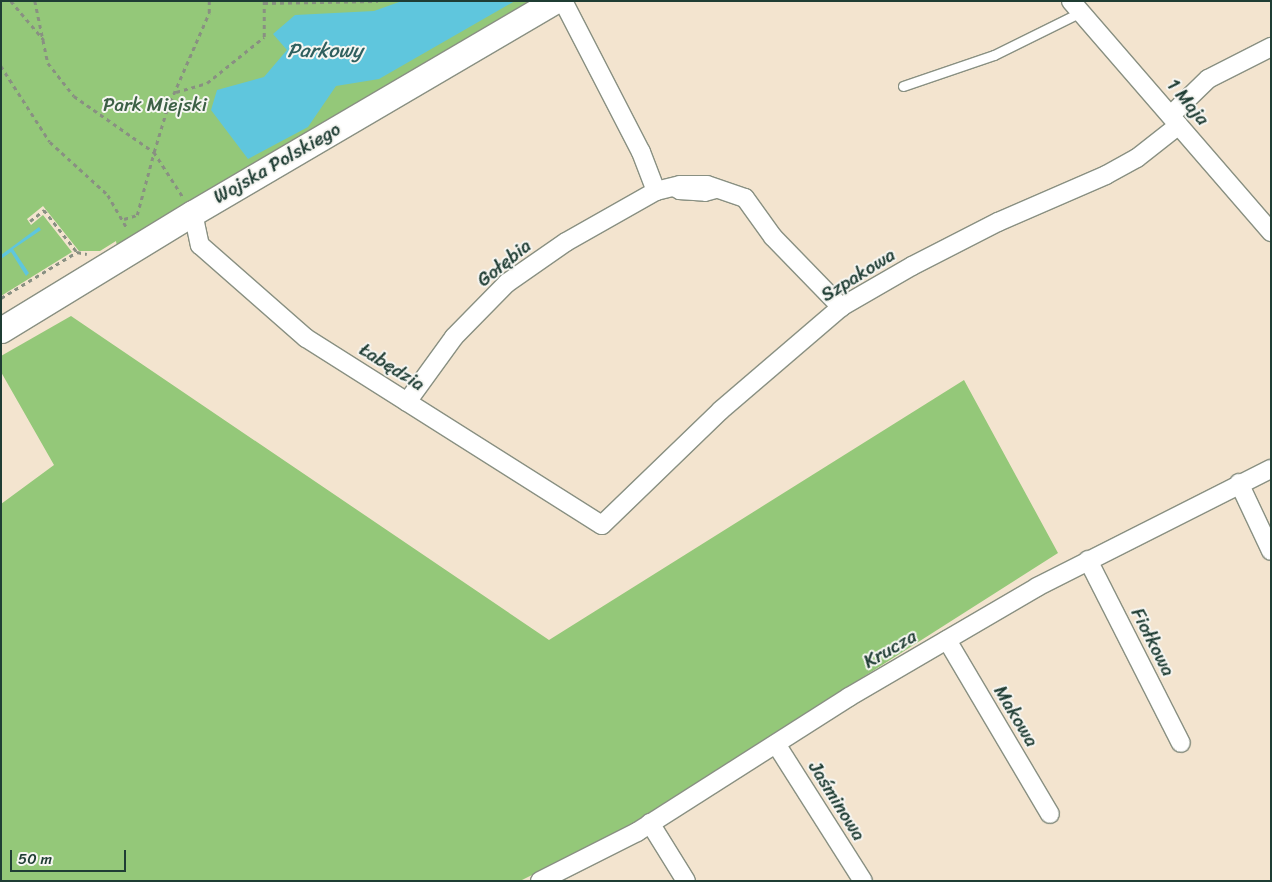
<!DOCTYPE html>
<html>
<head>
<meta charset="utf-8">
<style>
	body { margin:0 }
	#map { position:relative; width:1272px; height:882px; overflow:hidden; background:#f3e4cf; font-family:Sriracha,sans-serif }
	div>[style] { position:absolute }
	.green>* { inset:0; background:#94c879 }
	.water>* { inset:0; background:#5fc6dd }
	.path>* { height:2.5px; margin-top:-1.25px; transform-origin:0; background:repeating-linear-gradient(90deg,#899082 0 4px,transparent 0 8px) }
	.roads { filter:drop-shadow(1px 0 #899082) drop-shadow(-1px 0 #899082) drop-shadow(0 1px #899082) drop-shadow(0 -1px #899082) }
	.lane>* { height:9px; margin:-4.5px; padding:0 4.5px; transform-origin:4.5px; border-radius:4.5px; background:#fff }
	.street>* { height:18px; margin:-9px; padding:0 9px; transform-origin:9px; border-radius:9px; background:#fff }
	.secondary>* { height:25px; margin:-12.5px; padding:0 12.5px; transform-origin:12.5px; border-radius:12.5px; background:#fff }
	span { translate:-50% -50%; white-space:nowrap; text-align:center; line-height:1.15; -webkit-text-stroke:4px #f6f6f2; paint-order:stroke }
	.street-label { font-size:19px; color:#1f3d34 }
	.park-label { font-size:19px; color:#3c6045 }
	.water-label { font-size:20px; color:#2f5f5e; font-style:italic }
	.frame { position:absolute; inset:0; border:2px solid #1f3d34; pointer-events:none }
	.scale { position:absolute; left:10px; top:850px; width:116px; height:22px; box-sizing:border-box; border:2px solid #1f3d34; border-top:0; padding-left:6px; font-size:15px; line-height:18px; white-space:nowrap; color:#1f3d34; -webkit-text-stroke:4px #f6f6f2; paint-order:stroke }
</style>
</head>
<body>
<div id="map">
	<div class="green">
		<i style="clip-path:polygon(1px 1px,529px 1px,117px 247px,116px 241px,100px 251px,79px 251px,43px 206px,27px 219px,31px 225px,43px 215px,72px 252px,1px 296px)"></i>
		<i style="clip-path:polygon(71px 316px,549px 640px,964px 380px,1058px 553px,628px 827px,520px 881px,1px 881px,1px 504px,54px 465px,1px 372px,1px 356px)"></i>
	</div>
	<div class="water">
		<i style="clip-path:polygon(402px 1px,515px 1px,379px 79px,336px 86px,308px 127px,248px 159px,211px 110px,217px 90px,264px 77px,287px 50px,273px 34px,295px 15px,374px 11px)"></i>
		<i style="clip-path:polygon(39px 227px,41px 230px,13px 249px,29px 273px,26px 276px,11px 252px,1px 259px,1px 255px)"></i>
	</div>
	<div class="path">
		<i style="left:11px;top:1px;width:51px;rotate:49.8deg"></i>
		<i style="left:35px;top:1px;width:63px;rotate:78.2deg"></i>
		<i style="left:48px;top:63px;width:42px;rotate:51.8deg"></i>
		<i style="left:74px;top:96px;width:98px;rotate:35deg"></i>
		<i style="left:154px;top:152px;width:45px;rotate:-73.2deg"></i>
		<i style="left:167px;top:109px;width:105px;rotate:-66.4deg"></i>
		<i style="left:209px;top:13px;width:12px;rotate:-90deg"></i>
		<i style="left:264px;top:3px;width:114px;rotate:-1deg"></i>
		<i style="left:1px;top:66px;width:90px;rotate:57.2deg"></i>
		<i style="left:50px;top:142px;width:79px;rotate:42.4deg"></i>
		<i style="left:108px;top:195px;width:39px;rotate:60deg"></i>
		<i style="left:176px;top:92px;width:32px;rotate:-16deg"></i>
		<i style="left:207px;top:83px;width:73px;rotate:-38.9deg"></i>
		<i style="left:264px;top:37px;width:36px;rotate:-90deg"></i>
		<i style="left:154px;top:152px;width:54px;rotate:57.2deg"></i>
		<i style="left:124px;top:219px;width:14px;rotate:-17deg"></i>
		<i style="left:137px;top:215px;width:65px;rotate:-74.9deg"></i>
		<i style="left:30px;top:221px;width:18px;rotate:-38deg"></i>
		<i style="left:44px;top:210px;width:53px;rotate:51.8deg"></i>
		<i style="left:1px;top:298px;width:89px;rotate:-31.2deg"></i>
		<i style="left:77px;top:252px;width:10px;rotate:11deg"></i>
	</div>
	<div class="roads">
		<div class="lane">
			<i style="left:903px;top:86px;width:96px;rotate:-18.8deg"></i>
			<i style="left:994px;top:55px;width:97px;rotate:-26.3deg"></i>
			<i style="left:669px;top:189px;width:10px;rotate:29deg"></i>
			<i style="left:678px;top:194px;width:27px;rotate:4deg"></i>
			<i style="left:705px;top:196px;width:15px;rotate:-16deg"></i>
		</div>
		<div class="street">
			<i style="left:563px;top:1px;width:170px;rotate:62.7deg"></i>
			<i style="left:641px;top:152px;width:42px;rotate:69deg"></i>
			<i style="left:1071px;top:1px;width:306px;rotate:49.1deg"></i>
			<i style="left:1171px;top:115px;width:52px;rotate:-44.2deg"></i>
			<i style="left:1208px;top:79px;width:71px;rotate:-26.9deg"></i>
			<i style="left:193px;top:213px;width:33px;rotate:78deg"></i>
			<i style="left:200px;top:245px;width:141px;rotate:41.3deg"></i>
			<i style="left:306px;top:338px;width:350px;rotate:32.3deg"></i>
			<i style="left:602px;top:525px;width:165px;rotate:-44deg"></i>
			<i style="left:721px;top:410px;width:158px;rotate:-40.6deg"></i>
			<i style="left:841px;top:307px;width:82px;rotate:-30deg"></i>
			<i style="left:912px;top:266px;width:97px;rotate:-27.1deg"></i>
			<i style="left:998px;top:222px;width:118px;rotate:-23.5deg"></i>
			<i style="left:1106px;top:175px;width:35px;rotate:-29deg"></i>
			<i style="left:1137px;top:158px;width:53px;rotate:-38.2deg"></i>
			<i style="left:407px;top:402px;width:80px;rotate:-54.1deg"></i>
			<i style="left:454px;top:337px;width:76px;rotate:-45.5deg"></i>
			<i style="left:507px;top:283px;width:72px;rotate:-34.8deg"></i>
			<i style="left:566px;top:242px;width:103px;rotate:-29.5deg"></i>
			<i style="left:656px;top:191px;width:25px;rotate:-14deg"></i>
			<i style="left:680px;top:185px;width:27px"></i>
			<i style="left:707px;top:185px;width:40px;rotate:18.9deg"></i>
			<i style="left:745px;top:198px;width:48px;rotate:54.3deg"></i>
			<i style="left:773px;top:237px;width:98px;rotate:45.8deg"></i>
			<i style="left:1239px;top:483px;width:75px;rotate:64.8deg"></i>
			<i style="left:1088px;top:560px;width:205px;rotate:63.1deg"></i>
			<i style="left:947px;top:640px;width:202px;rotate:59.4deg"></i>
			<i style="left:776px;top:744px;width:162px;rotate:57.6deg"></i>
			<i style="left:650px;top:823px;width:68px;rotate:58.2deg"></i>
			<i style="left:540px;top:881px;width:109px;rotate:-26.8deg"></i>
			<i style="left:637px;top:832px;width:251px;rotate:-32.5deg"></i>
			<i style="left:849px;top:697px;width:218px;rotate:-30.3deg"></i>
			<i style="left:1037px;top:587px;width:262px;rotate:-26.8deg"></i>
		</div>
		<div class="secondary">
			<i style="left:1px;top:330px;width:225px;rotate:-31.4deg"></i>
			<i style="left:193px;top:213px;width:420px;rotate:-30.4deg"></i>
		</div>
	</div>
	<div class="street-label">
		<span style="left:1188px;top:102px;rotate:50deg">1 Maja</span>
		<span style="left:277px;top:163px;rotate:-30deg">Wojska Polskiego</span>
		<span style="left:504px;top:263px;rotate:-39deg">Gołębia</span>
		<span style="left:858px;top:275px;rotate:-32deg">Szpakowa</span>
		<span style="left:392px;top:367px;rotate:32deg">Łabędzia</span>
		<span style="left:1153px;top:642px;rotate:63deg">Fiołkowa</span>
		<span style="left:890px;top:649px;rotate:-30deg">Krucza</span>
		<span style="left:1016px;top:716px;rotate:59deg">Makowa</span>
		<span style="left:837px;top:801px;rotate:58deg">Jaśminowa</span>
	</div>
	<div class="park-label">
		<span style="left:155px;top:105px">Park Miejski</span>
	</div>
	<div class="water-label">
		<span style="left:325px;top:50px">Parkowy</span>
	</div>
	<div class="frame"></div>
	<div class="scale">50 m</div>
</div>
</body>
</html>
